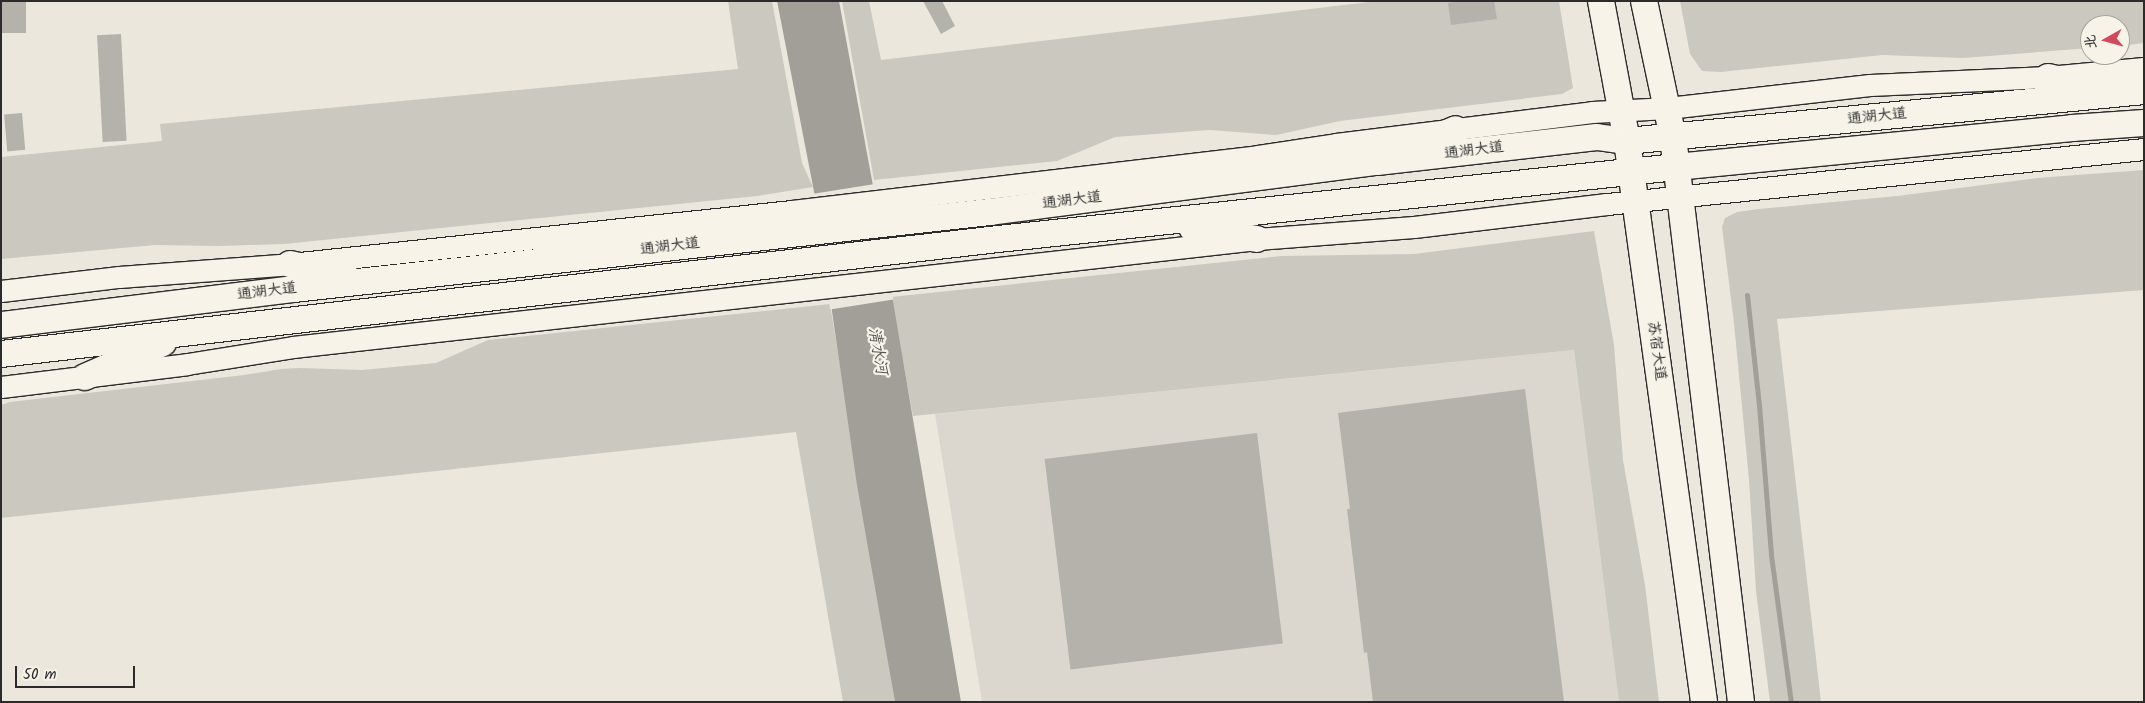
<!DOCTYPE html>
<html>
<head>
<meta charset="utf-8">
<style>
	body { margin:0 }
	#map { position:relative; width:2145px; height:703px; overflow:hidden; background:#ebe7dd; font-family:Kalam,"LXGW WenKai TC",sans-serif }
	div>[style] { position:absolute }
	.built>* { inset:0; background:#dbd7ce }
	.green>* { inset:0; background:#cbc8bf }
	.water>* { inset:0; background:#a29f98 }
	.pier>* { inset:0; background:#ebe7dd; transform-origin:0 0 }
	.stream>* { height:5px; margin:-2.5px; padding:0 2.5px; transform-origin:2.5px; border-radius:2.5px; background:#a29f98 }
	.building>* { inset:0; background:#b5b2ab; transform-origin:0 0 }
	.roads { filter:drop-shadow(1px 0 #2b2b2b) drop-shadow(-1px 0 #2b2b2b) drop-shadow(0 1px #2b2b2b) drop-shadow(0 -1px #2b2b2b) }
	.minor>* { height:21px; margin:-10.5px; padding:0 10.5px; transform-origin:10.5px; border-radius:10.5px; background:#f7f3e8 }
	.major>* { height:26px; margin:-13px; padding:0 13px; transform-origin:13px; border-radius:13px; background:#f7f3e8 }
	span { translate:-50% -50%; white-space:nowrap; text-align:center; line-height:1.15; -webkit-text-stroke:4.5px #f7f3e8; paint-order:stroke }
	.street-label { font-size:15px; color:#2b2b2b }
	.water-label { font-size:16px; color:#555451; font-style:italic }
	.frame { position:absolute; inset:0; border:2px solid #2b2b2b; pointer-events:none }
	.north { position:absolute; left:2080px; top:15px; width:50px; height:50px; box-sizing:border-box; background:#f7f3e8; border:1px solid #a5a39c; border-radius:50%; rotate:263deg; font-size:14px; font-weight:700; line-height:20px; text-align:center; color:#2b2b2b }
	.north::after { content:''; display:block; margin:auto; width:18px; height:22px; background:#d1495b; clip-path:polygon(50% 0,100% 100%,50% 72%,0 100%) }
	.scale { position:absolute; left:15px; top:666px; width:120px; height:22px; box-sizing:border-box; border:2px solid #2b2b2b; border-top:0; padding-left:6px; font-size:15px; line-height:18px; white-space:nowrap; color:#2b2b2b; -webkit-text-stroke:4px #f7f3e8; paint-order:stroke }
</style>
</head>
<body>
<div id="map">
	<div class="built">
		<i style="clip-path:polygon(1574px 350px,1619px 702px,982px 702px,935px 414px)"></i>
	</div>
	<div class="green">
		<i style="clip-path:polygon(728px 1px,772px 1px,802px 163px,813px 187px,757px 196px,284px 244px,218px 246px,155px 245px,1px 259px,1px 157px,162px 141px,160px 124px,738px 69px)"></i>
		<i style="clip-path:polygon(842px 1px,869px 1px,881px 60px,1378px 1px,1559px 1px,1573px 88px,1562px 94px,1340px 121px,1276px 135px,1210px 130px,1115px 137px,1057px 161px,874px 180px)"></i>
		<i style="clip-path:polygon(1680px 1px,2144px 1px,2144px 43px,2120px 46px,2120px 25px,2090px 25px,2090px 48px,1963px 58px,1882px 55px,1720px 72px,1702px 71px,1690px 54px)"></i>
		<i style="clip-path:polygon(2144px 170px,2144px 290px,1777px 319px,1821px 702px,1770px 702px,1756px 591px,1749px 480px,1734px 323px,1722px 227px,1725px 218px,1737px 212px,1759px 209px,1897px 196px,2037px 178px)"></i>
		<i style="clip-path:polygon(1594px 231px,1614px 345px,1623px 460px,1645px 585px,1659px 702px,1619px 702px,1574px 350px,913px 416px,891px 297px,1281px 256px,1414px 254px)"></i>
		<i style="clip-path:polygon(830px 304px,895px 702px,843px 702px,796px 432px,1px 518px,1px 405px,10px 402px,244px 375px,281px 369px,300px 368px,362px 370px,436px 363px,488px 340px)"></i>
	</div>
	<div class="water">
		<i style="clip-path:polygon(777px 1px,839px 1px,878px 213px,961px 702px,895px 702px,857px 485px,817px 207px)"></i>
	</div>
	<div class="pier">
		<i style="left:875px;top:184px;width:117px;height:64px;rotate:81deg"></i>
	</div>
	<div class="stream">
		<i style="left:1747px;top:295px;width:111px;rotate:83.8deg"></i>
		<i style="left:1759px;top:405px;width:150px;rotate:85.4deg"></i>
		<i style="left:1771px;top:555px;width:148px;rotate:82.3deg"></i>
	</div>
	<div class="building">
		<i style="left:1px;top:1px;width:25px;height:32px"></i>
		<i style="clip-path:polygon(923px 1px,942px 1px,955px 26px,941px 34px)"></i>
		<i style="clip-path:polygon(1460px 1px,1494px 1px,1497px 19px,1451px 25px,1448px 3px)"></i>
		<i style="left:121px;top:34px;width:107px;height:24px;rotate:87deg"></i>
		<i style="left:22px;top:113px;width:37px;height:18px;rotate:85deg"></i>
		<i style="clip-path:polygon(1525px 389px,1564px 702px,1373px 702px,1367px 652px,1364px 653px,1347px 509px,1350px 509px,1338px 413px)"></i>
		<i style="left:1257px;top:433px;width:212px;height:214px;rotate:83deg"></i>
	</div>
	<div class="roads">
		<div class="minor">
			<i style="left:1px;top:291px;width:119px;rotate:-6.8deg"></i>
			<i style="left:119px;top:277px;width:171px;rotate:-4.3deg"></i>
			<i style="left:290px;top:264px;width:505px;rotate:-6.03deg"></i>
			<i style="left:792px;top:211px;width:469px;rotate:-6.7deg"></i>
			<i style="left:1258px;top:156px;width:79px;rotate:-8.7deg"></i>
			<i style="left:1336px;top:144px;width:258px;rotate:-7.1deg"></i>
			<i style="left:1592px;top:112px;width:76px;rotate:-3deg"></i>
			<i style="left:1668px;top:108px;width:203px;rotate:-6.5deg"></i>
			<i style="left:1870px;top:85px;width:178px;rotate:-2.6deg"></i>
			<i style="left:2048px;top:77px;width:96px;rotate:-5.4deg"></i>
			<i style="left:1px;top:387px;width:187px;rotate:-7deg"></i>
			<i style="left:187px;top:364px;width:107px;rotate:-9.1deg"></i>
			<i style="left:293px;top:347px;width:970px;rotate:-6.39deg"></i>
			<i style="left:1257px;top:239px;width:157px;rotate:-4.4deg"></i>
			<i style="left:1414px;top:227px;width:194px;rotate:-6.8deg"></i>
			<i style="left:1607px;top:204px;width:540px;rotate:-5.85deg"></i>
		</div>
		<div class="major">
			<i style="left:1601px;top:1px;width:142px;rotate:79.5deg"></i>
			<i style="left:1627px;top:141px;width:566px;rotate:82.18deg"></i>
			<i style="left:1644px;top:1px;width:139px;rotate:78deg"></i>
			<i style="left:1673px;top:137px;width:569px;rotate:83.14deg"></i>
			<i style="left:2048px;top:77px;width:51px;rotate:12.4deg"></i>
			<i style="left:1404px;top:151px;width:56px;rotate:-22.9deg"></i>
			<i style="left:1192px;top:228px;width:66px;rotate:9.6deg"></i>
			<i style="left:290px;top:264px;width:57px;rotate:12.1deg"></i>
			<i style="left:1px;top:325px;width:295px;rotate:-7deg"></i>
			<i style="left:294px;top:289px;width:700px;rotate:-6.31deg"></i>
			<i style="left:990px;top:212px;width:390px;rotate:-7.4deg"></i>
			<i style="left:1377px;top:162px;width:221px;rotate:-6.5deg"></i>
			<i style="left:1597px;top:137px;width:30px;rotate:8deg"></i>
			<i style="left:1627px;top:141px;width:519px;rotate:-5.52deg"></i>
			<i style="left:1px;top:354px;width:1004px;rotate:-6.58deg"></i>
			<i style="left:998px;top:239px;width:682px;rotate:-6.06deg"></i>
			<i style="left:1676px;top:167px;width:398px;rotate:-5.6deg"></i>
			<i style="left:2072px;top:128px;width:72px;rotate:-4deg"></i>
			<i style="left:85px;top:377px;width:85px;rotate:-23.6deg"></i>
		</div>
	</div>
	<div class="street-label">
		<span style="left:1877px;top:117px;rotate:-6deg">通湖大道</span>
		<span style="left:1474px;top:151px;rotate:-7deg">通湖大道</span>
		<span style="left:1072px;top:201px;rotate:-7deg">通湖大道</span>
		<span style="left:670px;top:247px;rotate:-7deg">通湖大道</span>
		<span style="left:267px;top:292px;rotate:-7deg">通湖大道</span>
		<span style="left:1656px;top:351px;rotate:82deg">苏宿大道</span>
	</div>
	<div class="water-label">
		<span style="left:877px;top:351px;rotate:80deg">清水河</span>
	</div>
	<div class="frame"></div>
	<div class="north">北</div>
	<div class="scale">50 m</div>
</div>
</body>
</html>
